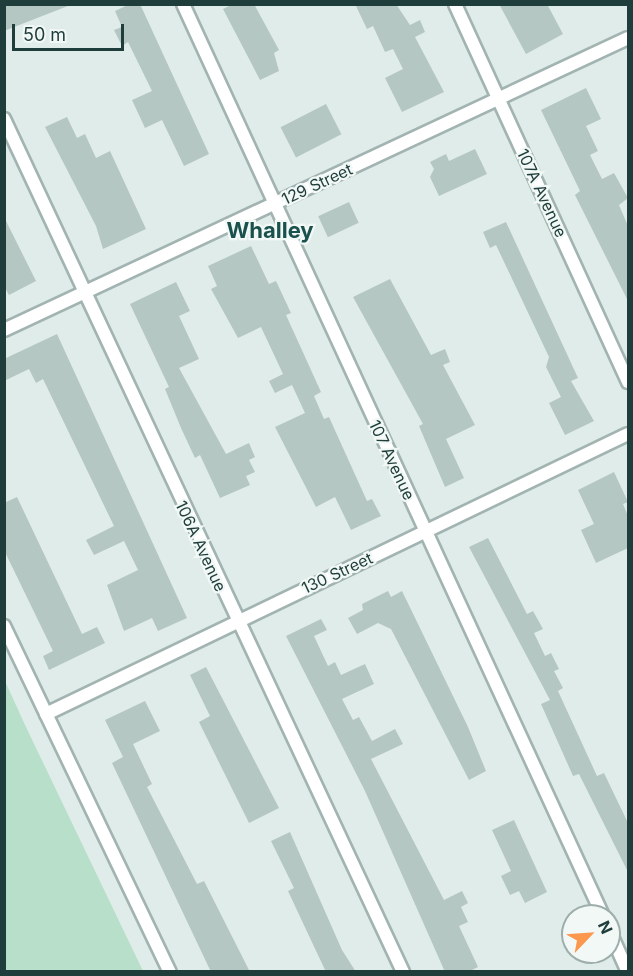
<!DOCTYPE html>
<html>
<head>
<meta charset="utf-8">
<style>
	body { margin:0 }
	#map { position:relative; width:633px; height:976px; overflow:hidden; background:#e0ece9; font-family:Inter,sans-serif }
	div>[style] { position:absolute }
	.green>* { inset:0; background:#b7dfc9 }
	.building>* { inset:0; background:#b5c7c2; transform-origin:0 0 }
	.roads { filter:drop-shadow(2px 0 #a2b4b1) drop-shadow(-2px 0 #a2b4b1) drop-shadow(0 2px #a2b4b1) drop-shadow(0 -2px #a2b4b1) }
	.street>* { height:12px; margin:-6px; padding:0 6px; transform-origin:6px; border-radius:6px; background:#fff }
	span { translate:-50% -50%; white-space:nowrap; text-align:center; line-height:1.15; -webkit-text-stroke:4.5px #f1f8f6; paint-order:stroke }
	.street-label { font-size:16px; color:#1f3e3b }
	.district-label { font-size:22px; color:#1a514d; font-weight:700 }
	.frame { position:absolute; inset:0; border:6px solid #1f3e3b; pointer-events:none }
	.north { position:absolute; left:561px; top:904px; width:60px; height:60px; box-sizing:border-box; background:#f1f8f6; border:2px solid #9daeab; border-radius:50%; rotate:65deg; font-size:16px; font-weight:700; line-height:24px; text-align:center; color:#1f3e3b }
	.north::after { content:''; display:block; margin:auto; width:21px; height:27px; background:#fc974e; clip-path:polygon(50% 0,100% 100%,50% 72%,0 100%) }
	.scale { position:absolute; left:12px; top:24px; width:112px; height:27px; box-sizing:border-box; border:3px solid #1f3e3b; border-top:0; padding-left:8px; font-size:18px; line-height:21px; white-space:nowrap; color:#1f3e3b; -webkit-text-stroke:4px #f1f8f6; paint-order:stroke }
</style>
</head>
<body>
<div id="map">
	<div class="green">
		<i style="clip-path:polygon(5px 681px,25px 725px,143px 971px,5px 971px)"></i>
	</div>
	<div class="building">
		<i style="clip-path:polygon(4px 4px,73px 4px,4px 31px)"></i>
		<i style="clip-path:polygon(130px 4px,140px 4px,209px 154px,184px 166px,162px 120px,145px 128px,132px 100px,152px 91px,128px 42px,122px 46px,114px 30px,122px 27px,115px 11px)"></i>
		<i style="clip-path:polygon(233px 4px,254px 4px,279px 50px,274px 53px,279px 71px,260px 80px,223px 9px)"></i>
		<i style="clip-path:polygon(355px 4px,396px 4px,410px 25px,420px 20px,425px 32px,415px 37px,444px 92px,402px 112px,385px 78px,403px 69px,393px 49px,385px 52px,373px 26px,367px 29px)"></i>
		<i style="clip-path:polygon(499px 4px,547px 4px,563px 34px,526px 54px)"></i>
		<i style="clip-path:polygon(586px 88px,601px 119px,586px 126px,598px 151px,590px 155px,602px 179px,614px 173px,628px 198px,619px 205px,628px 226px,628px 301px,575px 195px,580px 191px,541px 110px)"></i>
		<i style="left:326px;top:104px;width:34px;height:51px;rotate:63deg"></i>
		<i style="clip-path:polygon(67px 117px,77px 138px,85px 134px,96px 158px,110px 151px,146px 229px,103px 249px,96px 226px,45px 127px)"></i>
		<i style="clip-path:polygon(475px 149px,487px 174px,439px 196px,430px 177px,434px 169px,430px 162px,446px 154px,449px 161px)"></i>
		<i style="left:349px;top:202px;width:23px;height:34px;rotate:65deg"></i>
		<i style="clip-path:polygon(4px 217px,36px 281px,9px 295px,4px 286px)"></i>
		<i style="clip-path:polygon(506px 222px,578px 378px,571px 381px,594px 421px,565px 435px,549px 403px,561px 397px,546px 367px,549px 357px,496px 245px,490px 248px,483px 232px)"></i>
		<i style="clip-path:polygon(251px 246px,269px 284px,276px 281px,291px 313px,286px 315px,321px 392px,314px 396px,324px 419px,329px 417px,367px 501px,372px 499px,381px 516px,351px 530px,335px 497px,316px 507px,275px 427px,305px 413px,292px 385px,275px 393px,269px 381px,283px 374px,261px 327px,238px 338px,211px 289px,217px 286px,208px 266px)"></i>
		<i style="clip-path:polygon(390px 279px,431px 355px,445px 349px,450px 362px,443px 365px,475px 425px,446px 439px,464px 478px,445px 487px,419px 426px,423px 424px,353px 297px)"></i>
		<i style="clip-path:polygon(176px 282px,190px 311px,179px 316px,199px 359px,179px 368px,226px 454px,249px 443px,255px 457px,249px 460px,255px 472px,246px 476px,250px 485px,220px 498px,200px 455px,195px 458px,181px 428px,165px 389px,169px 387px,130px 304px)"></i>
		<i style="clip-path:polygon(57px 334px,187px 618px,158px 631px,152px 618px,124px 631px,107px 585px,138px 570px,124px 541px,94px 555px,86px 540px,114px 526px,43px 379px,36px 383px,29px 369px,4px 381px,4px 359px)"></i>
		<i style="clip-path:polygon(614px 472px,628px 502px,623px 504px,628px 516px,628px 548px,596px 563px,581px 530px,594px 524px,578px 490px)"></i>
		<i style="clip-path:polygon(17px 497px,82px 634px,97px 627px,105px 643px,49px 670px,43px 656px,53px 651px,4px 550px,4px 503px)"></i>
		<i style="clip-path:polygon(488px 538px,527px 614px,533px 611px,543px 629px,534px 633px,545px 656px,551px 653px,559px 669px,554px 671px,563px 688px,558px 691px,597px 776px,604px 773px,628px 823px,628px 872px,579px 774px,573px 776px,541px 704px,550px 700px,469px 547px)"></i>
		<i style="clip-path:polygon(388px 591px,391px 597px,402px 591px,468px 727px,486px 771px,469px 780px,391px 629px,378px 623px,357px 634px,348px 618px,363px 610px,362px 604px)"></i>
		<i style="clip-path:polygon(321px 619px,327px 630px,314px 636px,328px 666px,335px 662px,341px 675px,365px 664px,374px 684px,342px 699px,353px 720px,359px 717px,372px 741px,395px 729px,403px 744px,371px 759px,444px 900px,462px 891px,468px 903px,461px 907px,468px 922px,459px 926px,478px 967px,468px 972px,445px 972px,365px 791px,286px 636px)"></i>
		<i style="clip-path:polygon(206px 667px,279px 808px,249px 823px,199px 722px,210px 716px,190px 675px)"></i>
		<i style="clip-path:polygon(145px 701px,160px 731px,133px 744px,152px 784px,147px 787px,197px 884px,204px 881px,250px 972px,211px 972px,112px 763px,123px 757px,105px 720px)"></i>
		<i style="clip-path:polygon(514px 820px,547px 892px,525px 903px,519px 891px,510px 895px,501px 876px,511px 871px,492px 830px)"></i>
		<i style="clip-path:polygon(290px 832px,342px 950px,356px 972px,326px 972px,302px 921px,288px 891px,294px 888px,271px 841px)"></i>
	</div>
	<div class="roads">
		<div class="street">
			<i style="left:183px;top:4px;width:1004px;rotate:65.27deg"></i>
			<i style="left:455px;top:4px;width:416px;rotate:65.4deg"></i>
			<i style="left:4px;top:119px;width:942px;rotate:64.93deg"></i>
			<i style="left:4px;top:330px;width:689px;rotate:-25.08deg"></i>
			<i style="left:4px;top:626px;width:384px;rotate:64.4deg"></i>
			<i style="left:46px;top:714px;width:646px;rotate:-25.69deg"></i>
			<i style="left:609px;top:930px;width:46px;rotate:65.7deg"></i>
		</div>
	</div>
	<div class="street-label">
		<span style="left:317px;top:184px;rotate:-25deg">129 Street</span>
		<span style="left:542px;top:193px;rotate:65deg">107A Avenue</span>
		<span style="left:392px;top:460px;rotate:65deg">107 Avenue</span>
		<span style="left:201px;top:546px;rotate:65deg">106A Avenue</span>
		<span style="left:337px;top:573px;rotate:-25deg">130 Street</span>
	</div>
	<div class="district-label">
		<span style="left:270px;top:231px">Whalley</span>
	</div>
	<div class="frame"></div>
	<div class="north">N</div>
	<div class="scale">50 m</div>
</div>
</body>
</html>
